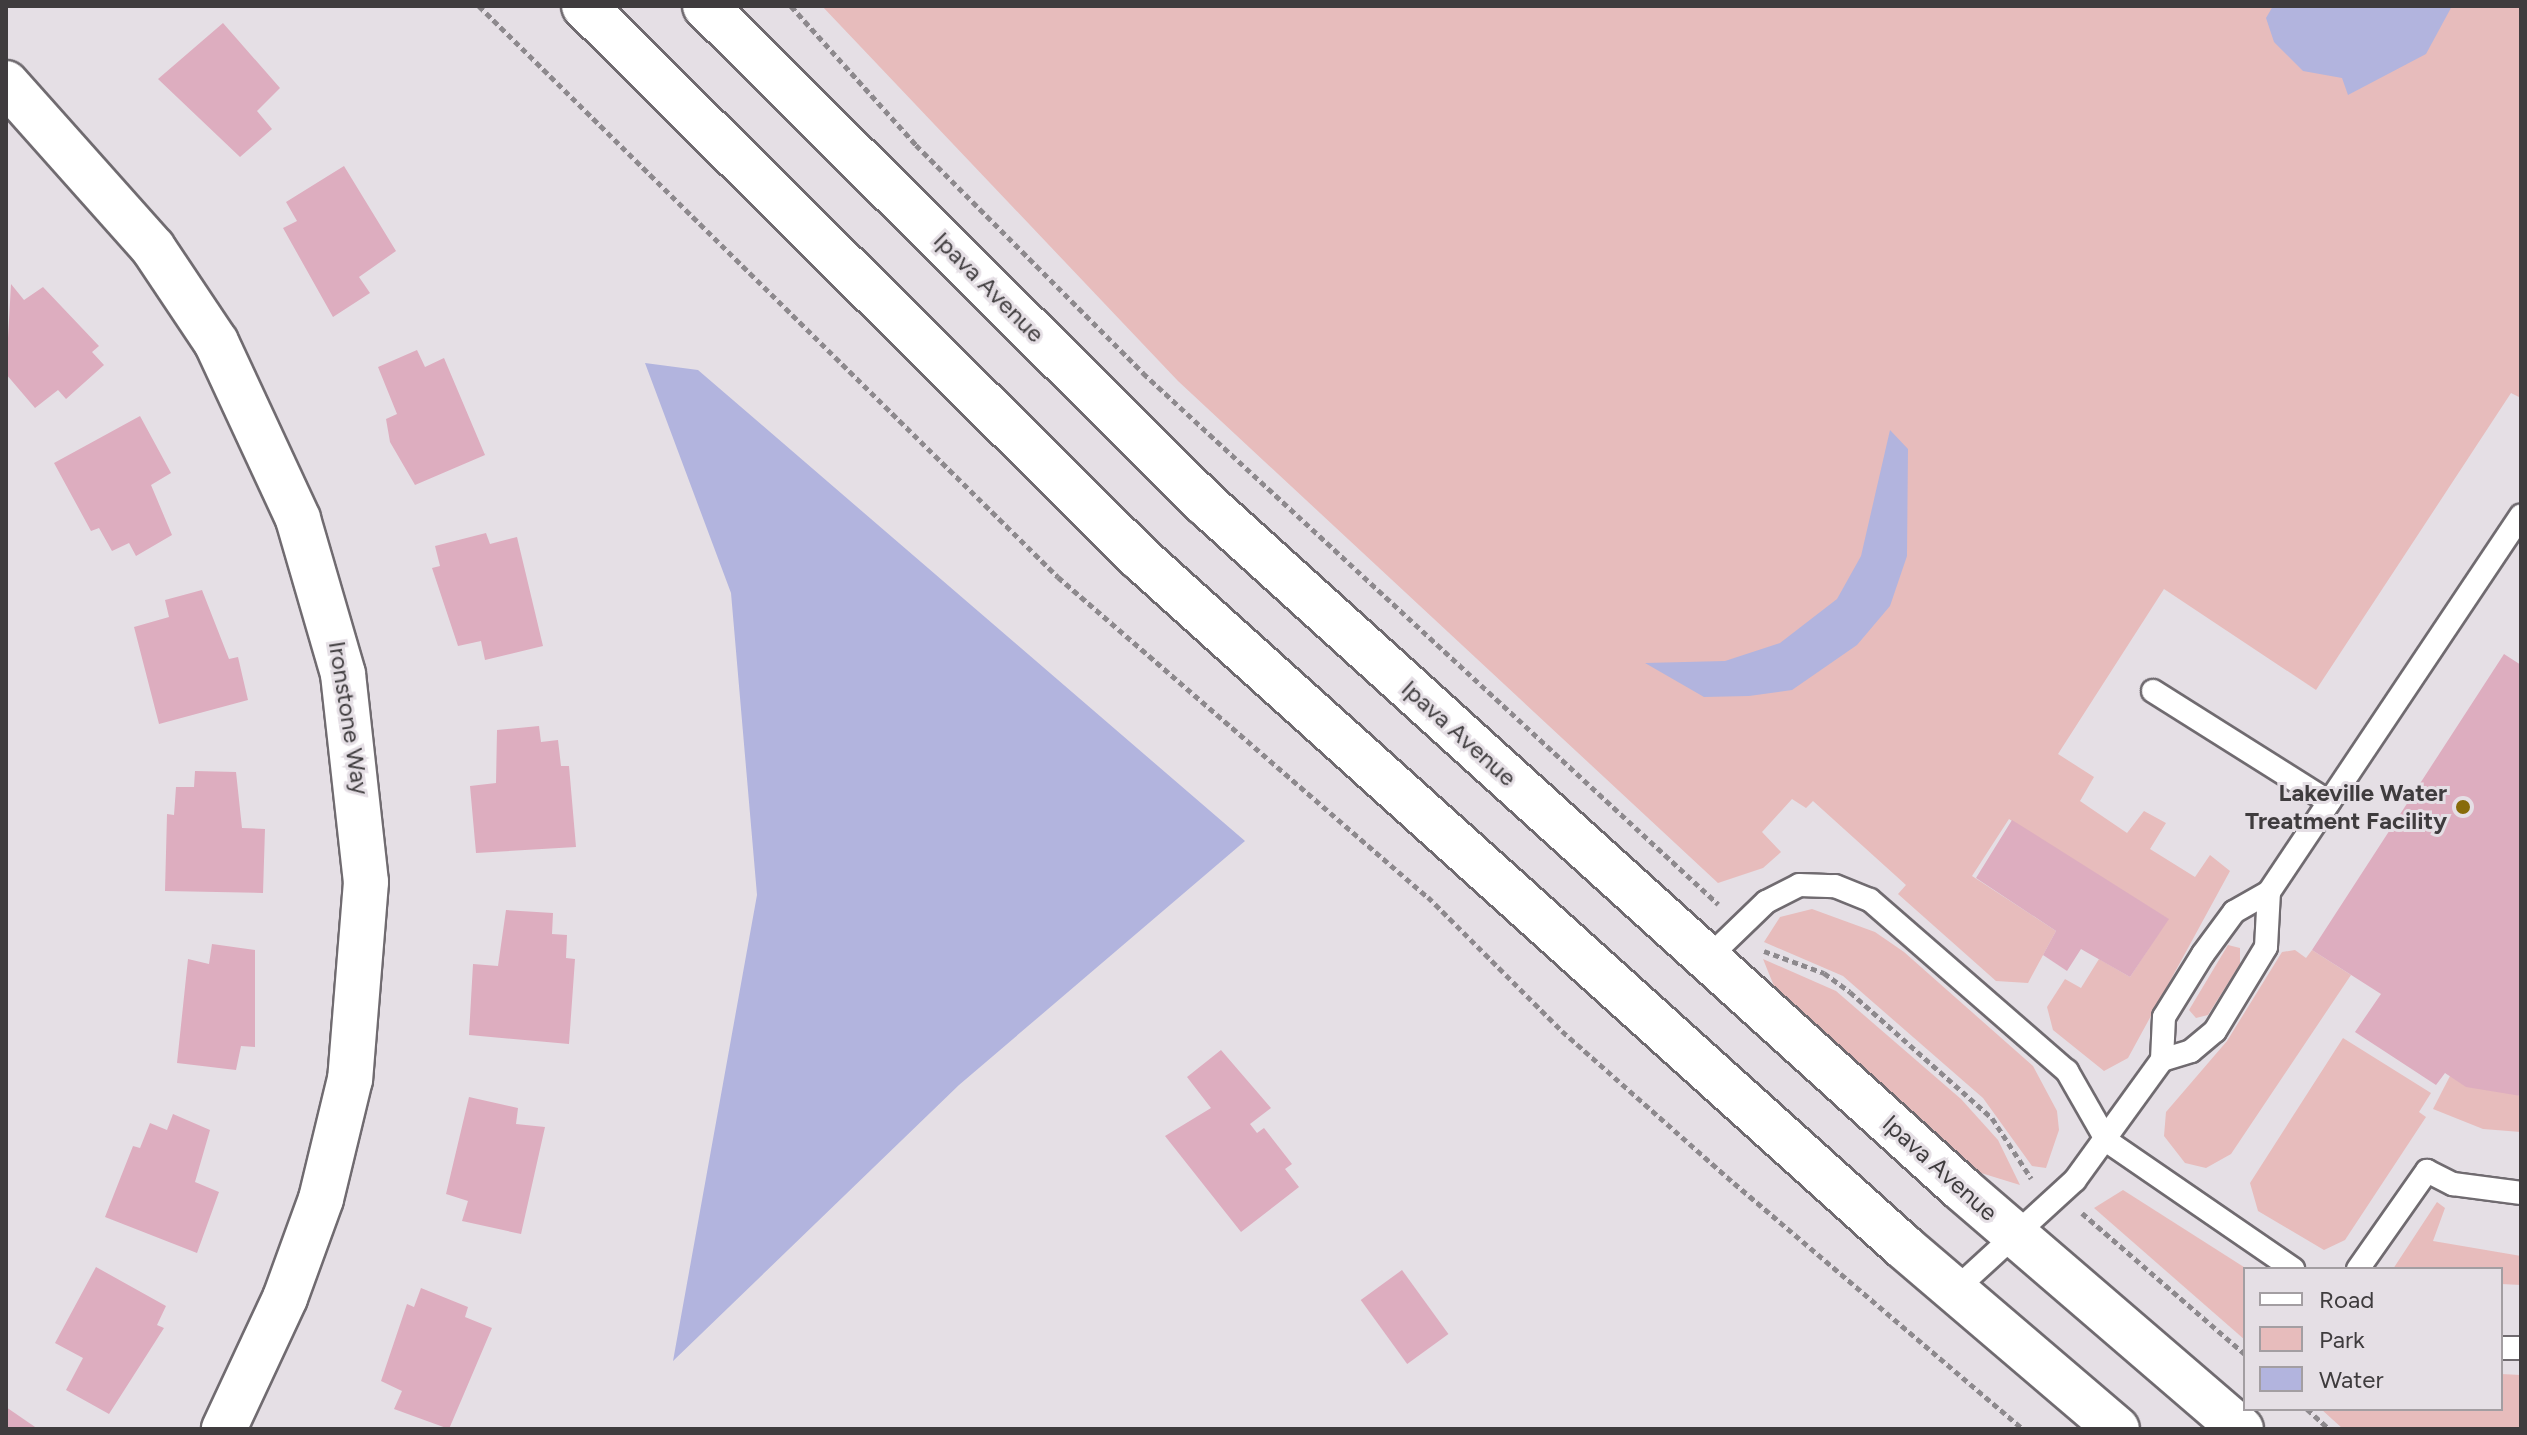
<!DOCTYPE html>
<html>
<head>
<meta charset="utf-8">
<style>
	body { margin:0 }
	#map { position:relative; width:2527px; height:1435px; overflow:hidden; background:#e5dfe5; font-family:Figtree,sans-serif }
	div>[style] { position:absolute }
	.green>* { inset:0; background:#e7bcbc }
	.water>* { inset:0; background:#b2b4de }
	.building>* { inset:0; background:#ddadbf; transform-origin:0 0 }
	.path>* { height:5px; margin-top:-2.5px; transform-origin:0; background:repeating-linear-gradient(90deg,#8d898d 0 6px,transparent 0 10px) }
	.roads { filter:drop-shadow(2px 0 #706b70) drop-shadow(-2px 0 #706b70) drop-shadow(0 2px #706b70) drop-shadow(0 -2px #706b70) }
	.service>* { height:22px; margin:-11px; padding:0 11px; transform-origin:11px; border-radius:11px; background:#fff }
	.minor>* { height:44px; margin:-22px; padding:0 22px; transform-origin:22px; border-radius:22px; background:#fff }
	.tertiary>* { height:44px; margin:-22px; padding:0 22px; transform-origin:22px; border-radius:22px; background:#fff }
	.dots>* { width:22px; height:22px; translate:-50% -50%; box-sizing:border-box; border:4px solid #e5dfe5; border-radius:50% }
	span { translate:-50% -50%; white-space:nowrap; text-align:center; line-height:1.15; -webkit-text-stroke:6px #e5dfe5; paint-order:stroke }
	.street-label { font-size:24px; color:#3f3c3e }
	.poi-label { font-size:24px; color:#3f3c3e; font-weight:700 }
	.right { translate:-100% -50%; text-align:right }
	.frame { position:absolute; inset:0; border:8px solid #3f3c3e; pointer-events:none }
	.legend { position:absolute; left:2243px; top:1267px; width:260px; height:144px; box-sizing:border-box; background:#e5dfe5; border:2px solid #a39ea2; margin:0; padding:10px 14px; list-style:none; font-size:24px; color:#3f3c3e }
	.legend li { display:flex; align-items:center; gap:16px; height:40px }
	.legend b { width:40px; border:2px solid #a39ea2 }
</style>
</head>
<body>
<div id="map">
	<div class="green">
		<i style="clip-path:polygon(822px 6px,2521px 6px,2521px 398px,2511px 393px,2316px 690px,2164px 589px,2058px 754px,2094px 777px,2080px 801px,2127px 833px,2144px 811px,2166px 823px,2150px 849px,2195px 877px,2210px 855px,2230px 871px,2128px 1058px,2104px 1071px,2053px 1030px,2047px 1007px,2065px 979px,2081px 988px,2099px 959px,2130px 977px,2168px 919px,2009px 819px,1972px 876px,2056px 931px,2028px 983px,1996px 981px,1898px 894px,1906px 885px,1813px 801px,1806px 808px,1792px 799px,1762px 832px,1781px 852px,1763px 868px,1718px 883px,1178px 381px)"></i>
		<i style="clip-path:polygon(1812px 909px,1875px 932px,1904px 952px,2033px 1066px,2057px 1111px,2059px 1130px,2046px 1168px,2032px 1166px,1983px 1098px,1843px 976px,1764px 942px,1780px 917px)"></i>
		<i style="clip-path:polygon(2228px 945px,2240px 948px,2240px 964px,2208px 1015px,2196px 1018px,2189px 1010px)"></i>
		<i style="clip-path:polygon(2295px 950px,2306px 958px,2312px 950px,2351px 975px,2231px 1154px,2206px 1168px,2185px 1163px,2164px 1136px,2166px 1112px,2227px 1041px,2282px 952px)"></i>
		<i style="clip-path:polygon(1763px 959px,1836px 991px,1961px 1099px,1998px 1140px,2020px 1185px,1981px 1173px,1774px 986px)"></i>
		<i style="clip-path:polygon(2343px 1038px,2431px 1093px,2419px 1112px,2426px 1117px,2345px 1240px,2324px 1250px,2258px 1211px,2250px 1183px)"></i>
		<i style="clip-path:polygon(2450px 1076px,2521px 1096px,2521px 1132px,2483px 1129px,2433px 1109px)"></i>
		<i style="clip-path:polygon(2123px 1190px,2247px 1269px,2245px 1340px,2094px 1208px)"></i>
		<i style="clip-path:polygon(2437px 1202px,2445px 1208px,2433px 1241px,2521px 1256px,2521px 1285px,2501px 1284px,2501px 1269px,2393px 1269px)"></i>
		<i style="clip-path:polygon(2501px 1374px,2521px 1375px,2521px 1429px,2343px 1429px,2321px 1409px,2501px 1409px)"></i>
	</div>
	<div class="water">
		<i style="clip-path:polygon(2273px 6px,2452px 6px,2426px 54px,2348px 95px,2342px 78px,2303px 71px,2274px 42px,2266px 18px)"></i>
		<i style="clip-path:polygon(645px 363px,698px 370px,1245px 841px,959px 1085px,673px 1361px,757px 895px,731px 593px)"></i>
		<i style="clip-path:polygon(1890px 430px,1908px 449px,1907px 556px,1890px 606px,1857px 645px,1792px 690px,1749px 696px,1704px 697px,1645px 663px,1725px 661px,1780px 643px,1837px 599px,1861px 556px)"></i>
	</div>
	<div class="building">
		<i style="clip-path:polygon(223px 23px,280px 88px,257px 111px,272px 129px,240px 157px,158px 79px)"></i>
		<i style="clip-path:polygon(344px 166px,396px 251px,359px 277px,370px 293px,333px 317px,283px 228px,297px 221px,286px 202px)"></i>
		<i style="clip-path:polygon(11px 284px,24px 300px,43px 287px,99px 346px,92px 352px,104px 365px,66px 399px,58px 390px,35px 408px,6px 374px)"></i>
		<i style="clip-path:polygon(417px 350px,425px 367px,444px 358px,485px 455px,415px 485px,390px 442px,386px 419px,397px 414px,378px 367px)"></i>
		<i style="clip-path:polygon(140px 416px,171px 473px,151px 485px,172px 535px,136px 556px,129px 543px,112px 551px,99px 528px,91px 531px,54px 463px)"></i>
		<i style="clip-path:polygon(486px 533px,490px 544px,517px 537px,543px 646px,485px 660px,481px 641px,458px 646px,432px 568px,440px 566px,435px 546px)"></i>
		<i style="clip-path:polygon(202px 590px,229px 659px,238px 657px,248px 700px,159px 724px,134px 627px,169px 617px,165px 600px)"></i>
		<i style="clip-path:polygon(2504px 654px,2521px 665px,2521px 1096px,2466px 1087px,2445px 1073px,2436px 1085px,2355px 1032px,2381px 994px,2312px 950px)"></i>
		<i style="clip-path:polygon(539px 726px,541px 742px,558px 740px,561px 766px,569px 766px,576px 847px,476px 853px,470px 786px,496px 783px,497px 730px)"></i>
		<i style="clip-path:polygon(195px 771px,236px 772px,242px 828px,265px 829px,263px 893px,165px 891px,167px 814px,174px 815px,176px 787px,194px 787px)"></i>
		<i style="clip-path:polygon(2012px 820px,2169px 919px,2130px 977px,2081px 949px,2067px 971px,2043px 955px,2056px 931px,1976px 878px)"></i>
		<i style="clip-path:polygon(506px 910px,553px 913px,552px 934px,567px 935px,566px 958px,575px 959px,569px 1044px,469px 1035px,473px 964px,498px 966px)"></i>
		<i style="clip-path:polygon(212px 944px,255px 950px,255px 1047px,241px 1046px,236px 1070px,177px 1063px,188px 959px,209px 964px)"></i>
		<i style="clip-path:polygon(1221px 1050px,1271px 1108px,1250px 1124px,1257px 1133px,1264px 1128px,1292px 1164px,1285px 1169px,1299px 1187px,1241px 1232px,1165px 1136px,1211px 1108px,1187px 1077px)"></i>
		<i style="clip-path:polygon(469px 1097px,518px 1108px,516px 1124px,545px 1127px,521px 1234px,462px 1221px,468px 1201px,446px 1194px)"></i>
		<i style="clip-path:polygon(173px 1114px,210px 1130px,195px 1182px,219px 1192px,197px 1253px,105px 1217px,133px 1146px,140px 1148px,150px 1123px,167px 1130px)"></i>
		<i style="clip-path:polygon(96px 1267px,166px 1306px,157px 1325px,164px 1328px,109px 1414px,66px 1390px,83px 1358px,55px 1343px)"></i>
		<i style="left:1402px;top:1270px;width:79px;height:51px;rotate:54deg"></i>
		<i style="clip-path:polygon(421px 1288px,468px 1307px,465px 1317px,492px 1328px,449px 1429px,394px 1409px,402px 1391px,381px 1381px,407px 1304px,414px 1307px)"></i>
		<i style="clip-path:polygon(6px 1407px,38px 1429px,6px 1429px)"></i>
	</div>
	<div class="path">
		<i style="left:479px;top:6px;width:813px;rotate:44.6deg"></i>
		<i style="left:1058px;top:577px;width:489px;rotate:40.9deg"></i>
		<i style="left:1428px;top:897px;width:190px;rotate:45deg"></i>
		<i style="left:1562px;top:1031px;width:230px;rotate:41.5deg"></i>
		<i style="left:1734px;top:1183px;width:380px;rotate:40.4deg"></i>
		<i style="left:791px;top:6px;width:187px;rotate:48deg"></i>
		<i style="left:916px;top:145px;width:322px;rotate:45.1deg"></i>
		<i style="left:1143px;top:373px;width:783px;rotate:42.72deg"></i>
		<i style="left:1764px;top:951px;width:64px;rotate:20.1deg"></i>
		<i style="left:1824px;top:973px;width:32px;rotate:36deg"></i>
		<i style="left:1850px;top:992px;width:190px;rotate:41.6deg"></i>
		<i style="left:1992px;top:1118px;width:72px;rotate:57deg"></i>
		<i style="left:2082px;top:1213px;width:216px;rotate:40.9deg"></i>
		<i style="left:2307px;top:1409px;width:30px;rotate:42deg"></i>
	</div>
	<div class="roads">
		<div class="service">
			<i style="left:2153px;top:691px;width:208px;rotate:32.2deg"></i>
			<i style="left:2269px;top:892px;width:40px;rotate:150.3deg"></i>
			<i style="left:2234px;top:912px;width:52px;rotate:126.4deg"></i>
			<i style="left:2203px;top:954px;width:74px;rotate:121.8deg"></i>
			<i style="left:2164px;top:1017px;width:43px;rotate:92.7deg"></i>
			<i style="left:2162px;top:1060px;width:30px;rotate:-17deg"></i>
			<i style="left:2191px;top:1051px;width:31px;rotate:-40deg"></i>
			<i style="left:2215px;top:1031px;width:98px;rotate:-58.7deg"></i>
			<i style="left:2266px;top:947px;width:55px;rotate:-86.9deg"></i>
			<i style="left:2269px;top:892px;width:453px;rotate:-56.2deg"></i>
			<i style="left:1708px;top:958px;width:81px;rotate:-44deg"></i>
			<i style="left:1766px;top:902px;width:37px;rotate:-27deg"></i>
			<i style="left:1799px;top:885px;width:36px;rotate:2deg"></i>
			<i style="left:1835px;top:886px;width:38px;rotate:22deg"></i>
			<i style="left:1870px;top:900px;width:261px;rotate:41deg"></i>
			<i style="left:2067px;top:1071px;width:81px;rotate:60.3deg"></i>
			<i style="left:2107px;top:1141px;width:226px;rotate:34.5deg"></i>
			<i style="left:2358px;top:1269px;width:120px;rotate:-54.9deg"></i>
			<i style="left:2427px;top:1171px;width:29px;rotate:27deg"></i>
			<i style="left:2453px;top:1184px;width:69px;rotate:7.5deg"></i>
			<i style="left:1956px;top:1289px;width:161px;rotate:-42.5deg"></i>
			<i style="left:2075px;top:1180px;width:148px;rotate:-54.1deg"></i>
			<i style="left:2501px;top:1348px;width:20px"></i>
		</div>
		<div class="minor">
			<i style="left:6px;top:83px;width:221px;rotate:48.3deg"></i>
			<i style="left:153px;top:248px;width:113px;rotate:56.2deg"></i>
			<i style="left:216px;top:342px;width:195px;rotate:65.1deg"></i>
			<i style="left:298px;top:519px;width:161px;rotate:73.8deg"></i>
			<i style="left:343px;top:674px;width:209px;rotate:83.7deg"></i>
			<i style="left:366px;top:882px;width:198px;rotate:94.6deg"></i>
			<i style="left:350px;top:1079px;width:123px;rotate:103.6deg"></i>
			<i style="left:321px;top:1199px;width:105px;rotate:110deg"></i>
			<i style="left:285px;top:1298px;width:145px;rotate:115deg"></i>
		</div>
		<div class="tertiary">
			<i style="left:584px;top:6px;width:782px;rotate:44.79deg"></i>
			<i style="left:1139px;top:557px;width:1030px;rotate:42.05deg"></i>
			<i style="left:1904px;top:1247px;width:280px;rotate:40.5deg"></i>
			<i style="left:705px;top:6px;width:705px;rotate:44.83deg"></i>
			<i style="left:1205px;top:503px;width:1022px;rotate:42.18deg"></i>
			<i style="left:1962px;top:1189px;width:368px;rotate:40.7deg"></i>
		</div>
	</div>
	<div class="dots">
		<i style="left:2463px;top:807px;background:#886b09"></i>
	</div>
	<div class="street-label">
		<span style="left:989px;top:287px;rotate:45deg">Ipava Avenue</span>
		<span style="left:349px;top:718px;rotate:81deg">Ironstone Way</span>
		<span style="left:1459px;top:733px;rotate:42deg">Ipava Avenue</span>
		<span style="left:1940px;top:1168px;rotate:42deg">Ipava Avenue</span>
	</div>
	<div class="poi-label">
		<span class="right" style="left:2447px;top:807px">Lakeville Water<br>Treatment Facility</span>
	</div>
	<div class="frame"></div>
	<ul class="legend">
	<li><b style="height:10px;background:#fff"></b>Road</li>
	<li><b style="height:22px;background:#e7bcbc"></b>Park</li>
	<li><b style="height:22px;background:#b2b4de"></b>Water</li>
	</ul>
</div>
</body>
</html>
